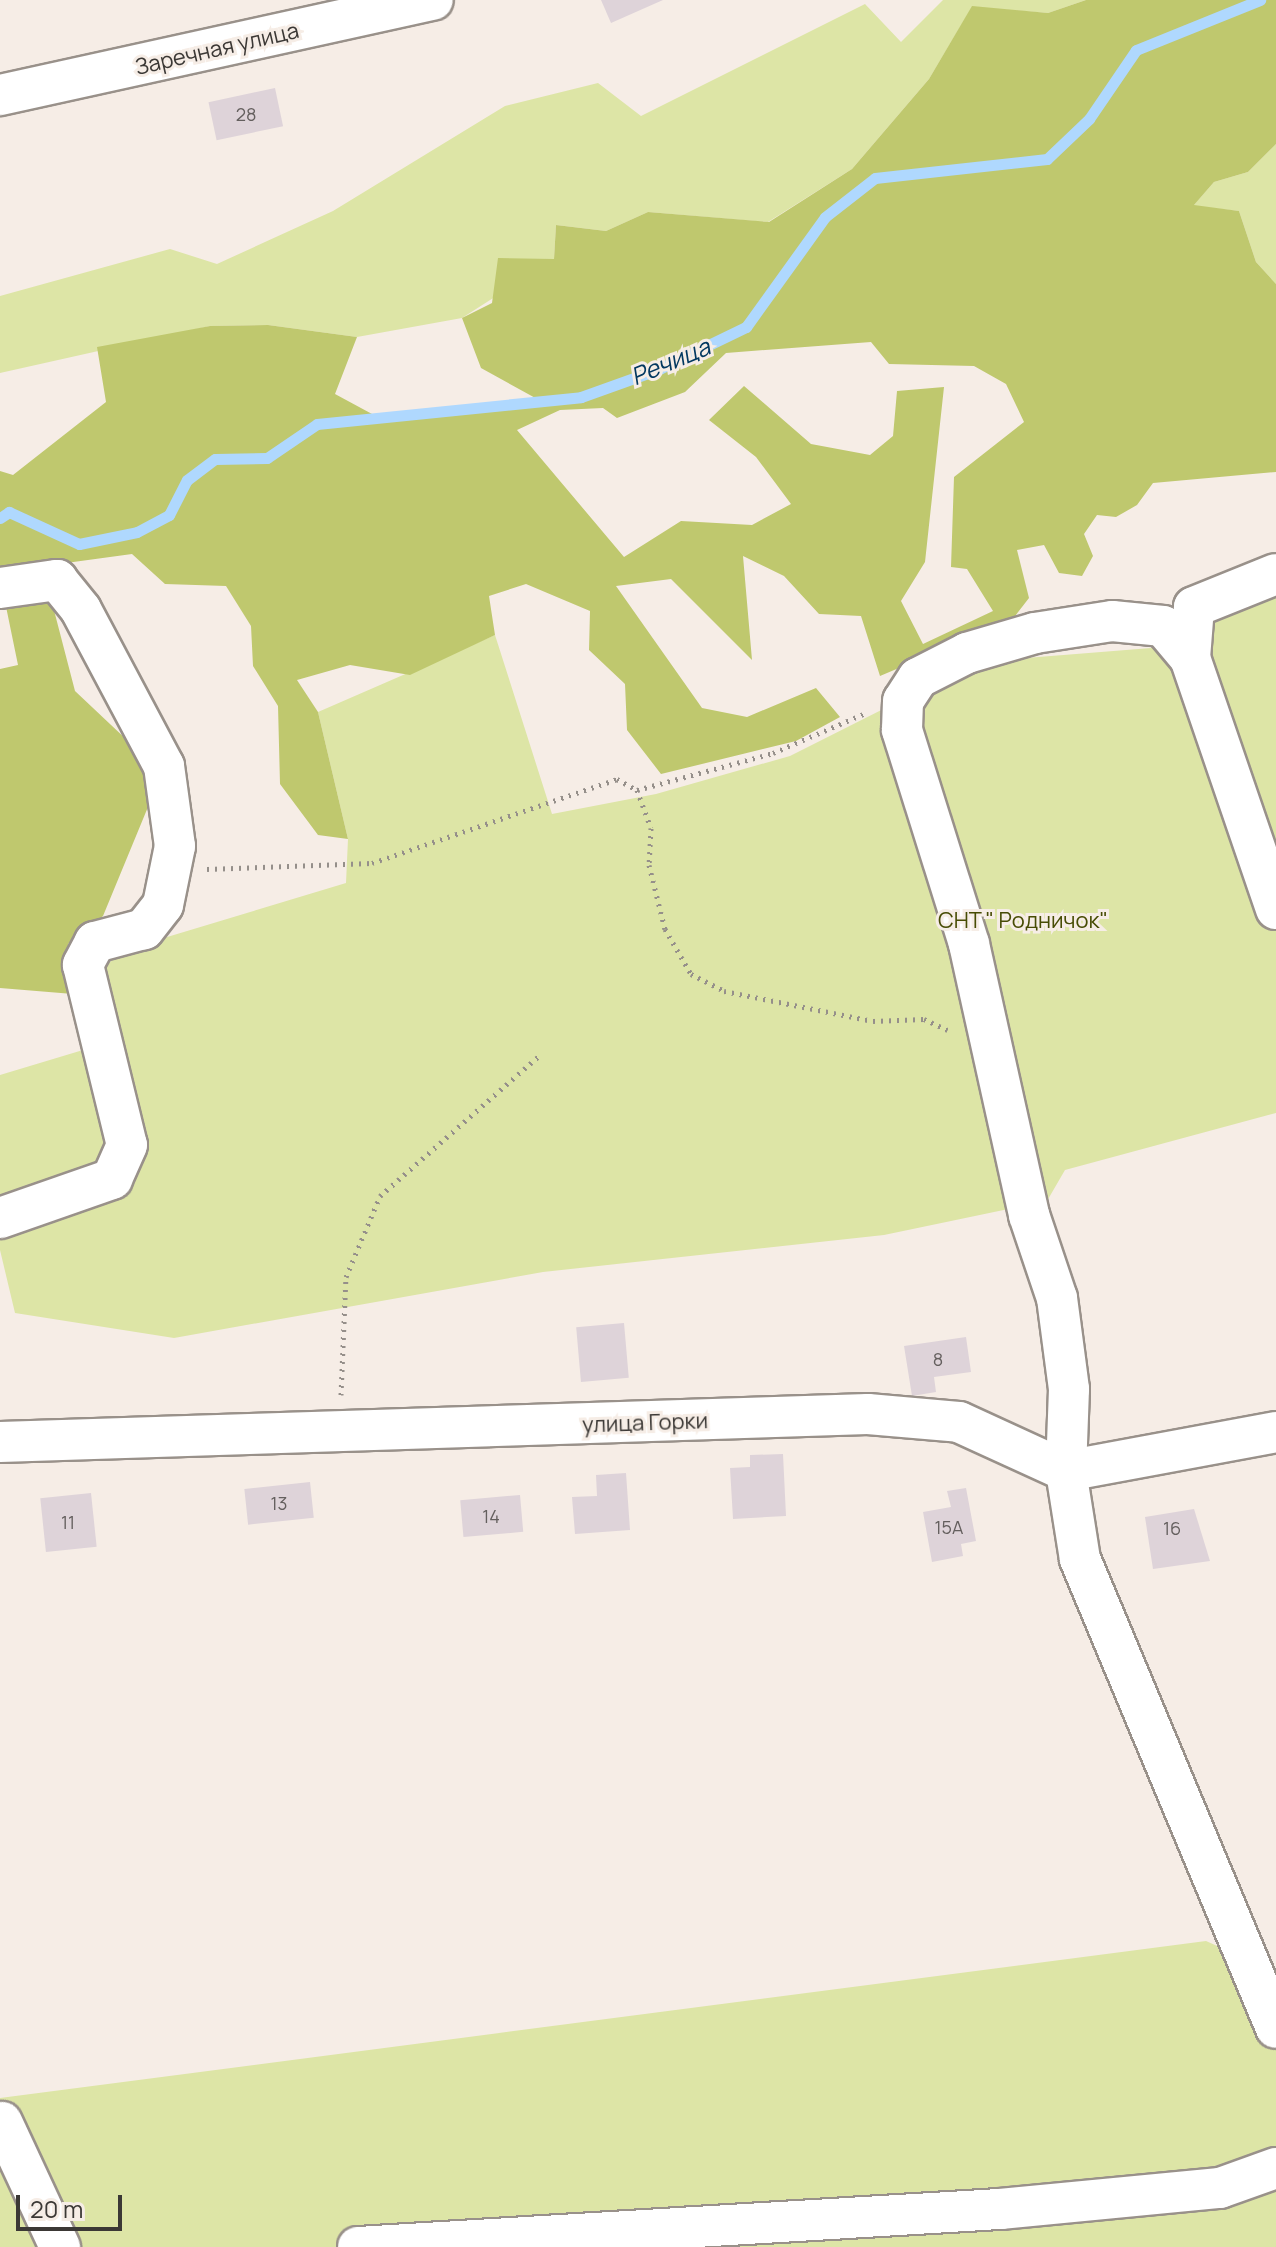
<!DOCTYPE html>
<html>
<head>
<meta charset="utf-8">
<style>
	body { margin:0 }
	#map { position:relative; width:1276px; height:2247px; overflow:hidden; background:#f6ede6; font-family:Manrope,sans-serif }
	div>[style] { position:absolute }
	.green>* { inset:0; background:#dde5a6 }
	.forest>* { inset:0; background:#bfc86e }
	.stream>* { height:11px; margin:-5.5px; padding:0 5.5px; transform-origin:5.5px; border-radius:5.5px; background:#afd8fe }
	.building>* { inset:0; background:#ded3d9; transform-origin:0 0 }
	.path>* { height:5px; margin-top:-2.5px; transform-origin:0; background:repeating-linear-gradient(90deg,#958f8a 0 2px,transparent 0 8px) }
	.roads { filter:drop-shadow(2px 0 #99918a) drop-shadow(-2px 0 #99918a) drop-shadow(0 2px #99918a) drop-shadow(0 -2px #99918a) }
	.minor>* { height:40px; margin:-20px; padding:0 20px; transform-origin:20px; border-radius:20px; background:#fff }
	span { translate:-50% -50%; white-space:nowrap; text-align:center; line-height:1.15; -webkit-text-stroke:6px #f6ede6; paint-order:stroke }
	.number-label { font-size:18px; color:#645f5e }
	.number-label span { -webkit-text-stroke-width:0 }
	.street-label { font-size:22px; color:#3b3835 }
	.park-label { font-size:22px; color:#474c04 }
	.water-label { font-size:24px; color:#023860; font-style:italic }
	.scale { position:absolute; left:16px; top:2195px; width:106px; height:36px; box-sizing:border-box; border:4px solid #3b3835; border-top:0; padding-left:10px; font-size:24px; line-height:28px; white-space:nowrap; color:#3b3835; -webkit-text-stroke:6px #f6ede6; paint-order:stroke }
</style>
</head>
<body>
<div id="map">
	<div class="green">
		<i style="clip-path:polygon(943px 0,1086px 0,1048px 13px,972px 7px,929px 79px,852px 169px,768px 222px,648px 212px,606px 231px,556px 225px,554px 259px,462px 318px,357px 337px,268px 325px,210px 326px,0 373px,0 296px,170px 249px,217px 264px,333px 211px,505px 106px,598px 83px,641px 116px,865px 4px,901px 42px)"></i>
		<i style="clip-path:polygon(1276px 144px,1276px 284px,1256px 262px,1239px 211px,1193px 206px,1214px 182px,1248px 172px)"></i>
		<i style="clip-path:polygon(1276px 596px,1276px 1113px,1065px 1170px,1047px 1201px,884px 1235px,543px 1272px,174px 1338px,15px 1313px,0 1250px,0 1075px,83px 1050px,73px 994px,124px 950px,346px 883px,348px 839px,318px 712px,495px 635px,552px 814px,656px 794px,790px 756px,931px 685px,1026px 658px,1151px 648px,1210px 612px)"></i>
		<i style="clip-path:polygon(1206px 1941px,1276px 1972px,1276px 2247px,0 2247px,0 2098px)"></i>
	</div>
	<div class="forest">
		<i style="clip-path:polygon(evenodd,1086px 0,1276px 0,1276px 144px,1248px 172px,1214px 182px,1194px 205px,1239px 211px,1256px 262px,1276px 284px,1276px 472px,1153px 483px,1137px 505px,1116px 517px,1097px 515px,1084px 534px,1093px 556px,1082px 576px,1059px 573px,1044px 545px,1017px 550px,1029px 598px,1012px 620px,880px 676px,861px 616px,819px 614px,784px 576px,743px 556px,752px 660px,671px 579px,616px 586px,702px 708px,747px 717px,816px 688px,840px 717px,796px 741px,661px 774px,627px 730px,625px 684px,589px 650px,590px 611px,526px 584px,489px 596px,495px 635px,410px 675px,350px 665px,297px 680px,318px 712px,348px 839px,318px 835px,280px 784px,278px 706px,253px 666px,251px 626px,226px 586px,165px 584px,132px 554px,0 572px,0 471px,13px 475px,106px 402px,97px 347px,210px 326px,268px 325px,357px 337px,335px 394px,385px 421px,539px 400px,481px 368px,462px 318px,492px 303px,498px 258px,554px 259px,556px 225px,606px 231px,648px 212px,769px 222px,852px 169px,929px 79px,972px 6px,1048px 13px,1086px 0,871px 342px,889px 364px,974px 366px,1006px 384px,1024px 422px,954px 477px,951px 567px,967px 569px,993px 611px,923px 644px,901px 601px,925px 562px,944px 387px,897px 391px,893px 436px,870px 455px,811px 444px,744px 386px,709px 420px,756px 457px,791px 504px,752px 525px,681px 521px,624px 557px,517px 430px,560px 410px,603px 408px,617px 418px,685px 392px,726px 353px,871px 342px)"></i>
		<i style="clip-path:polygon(49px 591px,75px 691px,128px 741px,155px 790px,103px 916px,68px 944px,73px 994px,0 988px,0 669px,18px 665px,3px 592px)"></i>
	</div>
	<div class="stream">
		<i style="left:0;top:518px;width:11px;rotate:-34deg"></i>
		<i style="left:9px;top:512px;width:77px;rotate:24.6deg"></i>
		<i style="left:79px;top:544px;width:59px;rotate:-11.7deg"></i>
		<i style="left:137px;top:532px;width:36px;rotate:-28deg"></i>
		<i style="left:169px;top:515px;width:39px;rotate:-63deg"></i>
		<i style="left:187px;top:480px;width:35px;rotate:-37deg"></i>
		<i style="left:215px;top:459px;width:52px;rotate:-1.1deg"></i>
		<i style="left:267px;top:458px;width:60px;rotate:-34.2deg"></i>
		<i style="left:317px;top:424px;width:265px;rotate:-5.8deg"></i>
		<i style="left:581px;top:397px;width:83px;rotate:-19.7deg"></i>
		<i style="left:659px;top:369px;width:97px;rotate:-25.8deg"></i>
		<i style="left:746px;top:327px;width:135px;rotate:-54.3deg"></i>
		<i style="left:825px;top:217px;width:63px;rotate:-38deg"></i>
		<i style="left:875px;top:178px;width:173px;rotate:-6.3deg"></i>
		<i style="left:1047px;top:159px;width:58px;rotate:-43.6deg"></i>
		<i style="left:1089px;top:119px;width:83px;rotate:-55.7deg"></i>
		<i style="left:1136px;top:50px;width:134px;rotate:-22deg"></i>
	</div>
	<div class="building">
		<i style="clip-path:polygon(601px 0,663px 0,611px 23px)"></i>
		<i style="left:275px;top:88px;width:39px;height:68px;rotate:78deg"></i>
		<i style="left:624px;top:1323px;width:55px;height:48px;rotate:85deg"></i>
		<i style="clip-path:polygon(966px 1337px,971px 1372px,934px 1377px,936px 1392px,912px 1396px,904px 1346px)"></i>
		<i style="clip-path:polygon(783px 1454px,786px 1516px,733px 1519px,730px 1468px,750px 1467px,750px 1455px)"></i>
		<i style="clip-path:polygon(626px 1473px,630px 1530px,575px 1534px,572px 1497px,597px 1496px,596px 1475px)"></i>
		<i style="left:310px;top:1482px;width:36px;height:66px;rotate:84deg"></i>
		<i style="clip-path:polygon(966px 1488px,976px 1541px,961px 1544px,963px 1556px,932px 1562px,923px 1512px,951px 1507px,947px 1491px)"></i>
		<i style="left:91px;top:1493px;width:54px;height:51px;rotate:84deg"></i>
		<i style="left:520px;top:1495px;width:37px;height:60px;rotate:85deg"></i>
		<i style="clip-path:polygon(1194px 1509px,1210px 1561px,1153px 1569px,1145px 1517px)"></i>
	</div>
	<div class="path">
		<i style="left:637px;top:790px;width:141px;rotate:-15.2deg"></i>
		<i style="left:773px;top:753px;width:101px;rotate:-23.3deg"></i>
		<i style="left:207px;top:869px;width:165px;rotate:-2.1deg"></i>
		<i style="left:372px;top:863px;width:259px;rotate:-18.9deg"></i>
		<i style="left:617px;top:779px;width:23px;rotate:29deg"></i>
		<i style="left:637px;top:790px;width:40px;rotate:69.8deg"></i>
		<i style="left:651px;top:828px;width:37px;rotate:93deg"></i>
		<i style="left:649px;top:865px;width:66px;rotate:76deg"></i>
		<i style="left:665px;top:929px;width:52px;rotate:60deg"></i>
		<i style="left:691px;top:974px;width:37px;rotate:27deg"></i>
		<i style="left:724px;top:991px;width:152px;rotate:11.4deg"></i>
		<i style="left:873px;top:1021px;width:51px;rotate:-2.2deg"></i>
		<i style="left:924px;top:1019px;width:26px;rotate:25deg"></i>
		<i style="left:341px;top:1395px;width:118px;rotate:-87.6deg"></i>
		<i style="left:346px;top:1277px;width:88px;rotate:-67.2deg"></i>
		<i style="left:380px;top:1196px;width:212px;rotate:-41.4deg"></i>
	</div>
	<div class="roads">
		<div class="minor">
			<i style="left:0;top:95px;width:443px;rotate:-12.4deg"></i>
			<i style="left:0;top:588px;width:58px;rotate:-8deg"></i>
			<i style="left:57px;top:580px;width:38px;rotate:51deg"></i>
			<i style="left:81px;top:610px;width:177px;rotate:62deg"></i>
			<i style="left:164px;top:766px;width:81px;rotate:82.2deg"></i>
			<i style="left:175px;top:846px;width:60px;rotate:101.5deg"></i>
			<i style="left:163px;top:905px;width:31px;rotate:128deg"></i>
			<i style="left:144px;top:929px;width:51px;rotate:165.1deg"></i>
			<i style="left:95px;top:942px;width:26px;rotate:118deg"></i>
			<i style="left:83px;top:965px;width:185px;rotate:76.3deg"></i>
			<i style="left:127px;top:1145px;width:37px;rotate:114deg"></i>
			<i style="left:112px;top:1179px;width:119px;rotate:160.8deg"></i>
			<i style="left:1190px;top:658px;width:51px;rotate:-85.5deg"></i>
			<i style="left:1194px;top:607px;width:88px;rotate:-21.9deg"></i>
			<i style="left:1276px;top:909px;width:265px;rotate:-108.9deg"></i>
			<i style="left:1190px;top:658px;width:42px;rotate:-130.2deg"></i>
			<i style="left:1163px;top:626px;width:51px;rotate:-174.4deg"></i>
			<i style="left:1112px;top:621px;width:78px;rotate:171.1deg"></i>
			<i style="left:1035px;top:633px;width:71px;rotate:163.6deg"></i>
			<i style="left:967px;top:653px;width:55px;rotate:153deg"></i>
			<i style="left:918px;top:678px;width:27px;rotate:123deg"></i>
			<i style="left:903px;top:701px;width:29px;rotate:92deg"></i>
			<i style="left:902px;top:730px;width:224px;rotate:72.6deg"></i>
			<i style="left:969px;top:944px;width:278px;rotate:77.5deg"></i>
			<i style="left:1029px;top:1215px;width:88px;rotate:71.4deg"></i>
			<i style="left:1057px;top:1298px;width:92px;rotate:82.5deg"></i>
			<i style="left:1069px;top:1389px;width:82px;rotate:92.1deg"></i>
			<i style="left:1066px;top:1471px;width:89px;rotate:81deg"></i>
			<i style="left:1080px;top:1559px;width:508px;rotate:67.32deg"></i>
			<i style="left:0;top:1442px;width:868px;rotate:-1.85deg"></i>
			<i style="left:868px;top:1414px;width:91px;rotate:5deg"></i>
			<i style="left:959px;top:1422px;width:118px;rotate:24.6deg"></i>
			<i style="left:1066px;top:1471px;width:214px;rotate:-10.5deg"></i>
			<i style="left:2px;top:2122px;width:138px;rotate:65.1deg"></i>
			<i style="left:358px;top:2247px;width:643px;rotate:-3.39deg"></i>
			<i style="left:1000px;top:2209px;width:221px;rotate:-5.5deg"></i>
			<i style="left:1220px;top:2188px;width:59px;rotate:-19.7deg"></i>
		</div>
	</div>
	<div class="number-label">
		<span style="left:246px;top:114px">28</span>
		<span style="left:938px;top:1359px">8</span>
		<span style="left:279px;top:1503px">13</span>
		<span style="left:491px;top:1516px">14</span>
		<span style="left:68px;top:1522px">11</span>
		<span style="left:949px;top:1527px">15А</span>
		<span style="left:1172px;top:1528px">16</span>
	</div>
	<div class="street-label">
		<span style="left:217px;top:49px;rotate:-13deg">Заречная улица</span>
		<span style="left:645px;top:1423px;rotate:-2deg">улица Горки</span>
	</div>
	<div class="park-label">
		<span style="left:1023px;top:921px">СНТ " Родничок"</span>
	</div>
	<div class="water-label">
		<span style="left:670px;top:361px;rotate:-23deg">Речица</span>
	</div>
	<div class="scale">20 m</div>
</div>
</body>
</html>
